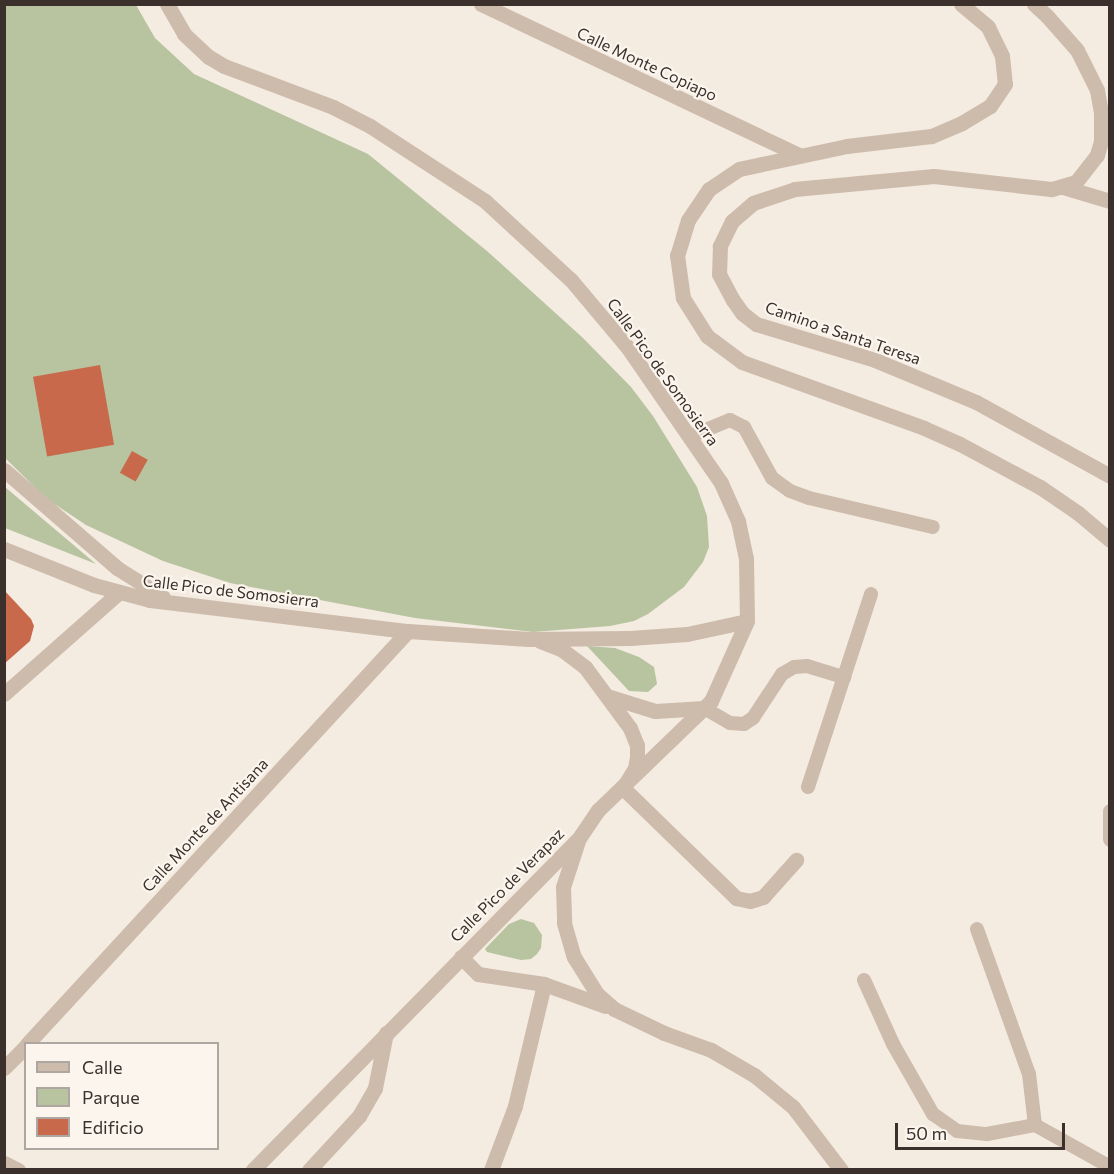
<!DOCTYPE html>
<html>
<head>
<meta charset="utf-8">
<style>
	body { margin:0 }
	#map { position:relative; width:1114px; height:1174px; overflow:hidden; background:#f4ebe1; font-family:Commissioner,sans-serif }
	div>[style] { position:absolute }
	.green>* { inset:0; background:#b8c4a0 }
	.building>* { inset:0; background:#c8694b; transform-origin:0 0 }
	.service>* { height:14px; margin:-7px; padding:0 7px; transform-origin:7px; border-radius:7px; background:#cdbbac }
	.minor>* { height:15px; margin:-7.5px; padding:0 7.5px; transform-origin:7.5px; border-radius:7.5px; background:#cdbbac }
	span { translate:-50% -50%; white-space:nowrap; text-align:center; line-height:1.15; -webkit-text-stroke:4.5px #fbf5ee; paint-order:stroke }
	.street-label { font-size:16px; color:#3b302b }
	.frame { position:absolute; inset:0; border:6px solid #3b302b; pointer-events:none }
	.legend { position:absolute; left:24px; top:1042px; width:195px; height:108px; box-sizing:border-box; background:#fbf5ee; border:2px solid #aea6a0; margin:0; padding:8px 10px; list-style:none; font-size:18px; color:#3b302b }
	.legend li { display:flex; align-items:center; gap:12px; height:30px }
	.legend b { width:30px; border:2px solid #aea6a0 }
	.scale { position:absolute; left:895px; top:1123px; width:170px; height:27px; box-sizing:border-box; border:3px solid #3b302b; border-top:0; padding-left:8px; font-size:18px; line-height:21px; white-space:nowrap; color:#3b302b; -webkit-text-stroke:4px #fbf5ee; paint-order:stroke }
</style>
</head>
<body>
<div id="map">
	<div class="green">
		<i style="clip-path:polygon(4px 5px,136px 5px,155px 38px,194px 74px,368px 154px,487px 251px,583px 338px,631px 387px,653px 416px,697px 487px,707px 516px,709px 547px,703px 562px,684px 587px,648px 614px,634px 621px,610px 626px,533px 632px,415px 618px,230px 583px,163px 561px,86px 525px,47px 499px,5px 458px)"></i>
		<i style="clip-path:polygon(4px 487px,5px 487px,96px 564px,5px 528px)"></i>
		<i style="clip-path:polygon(587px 646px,615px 648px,639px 657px,654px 667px,657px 684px,648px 692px,629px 691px)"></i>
		<i style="clip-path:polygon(521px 919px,534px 923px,542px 935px,541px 948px,537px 954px,531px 959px,521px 960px,487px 952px,485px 949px,509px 924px)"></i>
	</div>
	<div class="building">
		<i style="left:100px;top:365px;width:81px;height:68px;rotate:80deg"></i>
		<i style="left:132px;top:451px;width:18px;height:25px;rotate:29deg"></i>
		<i style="clip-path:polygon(4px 590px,31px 619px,34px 626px,30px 641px,4px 664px)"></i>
	</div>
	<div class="service">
		<i style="left:691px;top:436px;width:42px;rotate:-22.3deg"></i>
		<i style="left:730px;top:420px;width:16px;rotate:27deg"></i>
		<i style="left:744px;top:427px;width:58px;rotate:61.2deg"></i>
		<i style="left:772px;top:478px;width:22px;rotate:36deg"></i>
		<i style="left:790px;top:491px;width:20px;rotate:20deg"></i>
		<i style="left:809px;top:498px;width:127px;rotate:13.2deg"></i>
		<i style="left:704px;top:708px;width:30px;rotate:30deg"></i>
		<i style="left:730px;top:723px;width:14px;rotate:4deg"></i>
		<i style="left:744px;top:724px;width:11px;rotate:-34deg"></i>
		<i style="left:753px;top:718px;width:53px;rotate:-56.6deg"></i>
		<i style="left:782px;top:674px;width:14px;rotate:-30deg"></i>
		<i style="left:794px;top:667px;width:13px;rotate:-4deg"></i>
		<i style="left:807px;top:666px;width:39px;rotate:17deg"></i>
		<i style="left:808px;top:787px;width:203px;rotate:-71.9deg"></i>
		<i style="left:977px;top:929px;width:154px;rotate:70.3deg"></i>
		<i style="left:1029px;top:1074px;width:51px;rotate:83.3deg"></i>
		<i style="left:1035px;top:1125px;width:86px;rotate:29.2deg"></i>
		<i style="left:864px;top:980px;width:70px;rotate:65.6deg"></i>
		<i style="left:893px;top:1044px;width:81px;rotate:60.3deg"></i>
		<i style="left:933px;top:1114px;width:29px;rotate:35deg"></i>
		<i style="left:957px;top:1131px;width:30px;rotate:6deg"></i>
		<i style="left:987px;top:1134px;width:49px;rotate:-10.6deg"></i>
	</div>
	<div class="minor">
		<i style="left:167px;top:4px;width:34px;rotate:60deg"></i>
		<i style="left:184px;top:34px;width:34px;rotate:43deg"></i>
		<i style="left:209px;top:57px;width:17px;rotate:31deg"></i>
		<i style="left:224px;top:66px;width:116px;rotate:20.6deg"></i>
		<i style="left:333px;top:107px;width:42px;rotate:27.2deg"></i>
		<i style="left:370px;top:126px;width:137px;rotate:33.1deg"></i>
		<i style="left:485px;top:201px;width:117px;rotate:42.6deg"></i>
		<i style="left:571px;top:280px;width:89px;rotate:50deg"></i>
		<i style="left:628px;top:348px;width:164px;rotate:55.4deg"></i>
		<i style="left:721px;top:483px;width:42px;rotate:65.9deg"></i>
		<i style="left:738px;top:521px;width:39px;rotate:78deg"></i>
		<i style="left:746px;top:559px;width:62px;rotate:89.1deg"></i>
		<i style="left:747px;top:621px;width:88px;rotate:114.2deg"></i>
		<i style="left:711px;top:701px;width:157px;rotate:136deg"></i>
		<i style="left:598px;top:810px;width:32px;rotate:124deg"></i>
		<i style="left:580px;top:837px;width:467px;rotate:134.5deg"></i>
		<i style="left:481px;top:4px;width:352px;rotate:25.4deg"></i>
		<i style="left:961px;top:4px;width:35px;rotate:40deg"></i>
		<i style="left:988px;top:27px;width:32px;rotate:64deg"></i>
		<i style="left:1002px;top:56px;width:28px;rotate:84deg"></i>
		<i style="left:1005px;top:84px;width:27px;rotate:124deg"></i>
		<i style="left:990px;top:106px;width:33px;rotate:149deg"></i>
		<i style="left:962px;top:123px;width:34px;rotate:157deg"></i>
		<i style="left:931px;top:136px;width:85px;rotate:173.2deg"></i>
		<i style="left:847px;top:146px;width:110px;rotate:168deg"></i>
		<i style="left:739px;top:169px;width:36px;rotate:146deg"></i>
		<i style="left:709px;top:189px;width:37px;rotate:124deg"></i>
		<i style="left:688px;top:220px;width:37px;rotate:107deg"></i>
		<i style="left:677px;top:255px;width:43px;rotate:82.1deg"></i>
		<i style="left:683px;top:298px;width:45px;rotate:57.7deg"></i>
		<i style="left:707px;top:336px;width:44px;rotate:36.6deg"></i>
		<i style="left:742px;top:362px;width:194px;rotate:19.9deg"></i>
		<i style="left:924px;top:428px;width:39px;rotate:24deg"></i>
		<i style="left:960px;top:444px;width:91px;rotate:28.3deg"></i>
		<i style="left:1040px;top:487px;width:46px;rotate:34.4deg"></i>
		<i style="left:1078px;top:513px;width:42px;rotate:40.2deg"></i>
		<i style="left:1034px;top:4px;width:18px;rotate:43deg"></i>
		<i style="left:1047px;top:16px;width:45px;rotate:48.6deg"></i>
		<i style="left:1077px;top:50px;width:45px;rotate:63.4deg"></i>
		<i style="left:1097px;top:90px;width:23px;rotate:80deg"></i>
		<i style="left:1101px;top:113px;width:28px;rotate:90deg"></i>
		<i style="left:1101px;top:141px;width:15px;rotate:106deg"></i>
		<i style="left:1097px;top:155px;width:34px;rotate:128deg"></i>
		<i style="left:1076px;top:182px;width:26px;rotate:164deg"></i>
		<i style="left:1051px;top:189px;width:118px;rotate:-173.7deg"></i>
		<i style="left:934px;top:176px;width:140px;rotate:174.7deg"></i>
		<i style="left:795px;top:189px;width:44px;rotate:161.6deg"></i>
		<i style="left:753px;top:203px;width:28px;rotate:139deg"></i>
		<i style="left:732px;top:221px;width:28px;rotate:116deg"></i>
		<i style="left:720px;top:246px;width:28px;rotate:92deg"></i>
		<i style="left:719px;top:274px;width:30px;rotate:62deg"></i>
		<i style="left:733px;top:300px;width:16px;rotate:55deg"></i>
		<i style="left:742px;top:313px;width:18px;rotate:38deg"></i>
		<i style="left:756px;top:324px;width:124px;rotate:16.8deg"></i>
		<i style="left:875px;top:360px;width:109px;rotate:22.6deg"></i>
		<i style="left:976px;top:402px;width:153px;rotate:28.9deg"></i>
		<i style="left:1063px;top:187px;width:49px;rotate:16.6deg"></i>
		<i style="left:4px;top:470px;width:150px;rotate:40.9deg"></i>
		<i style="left:117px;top:568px;width:54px;rotate:32.2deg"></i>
		<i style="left:4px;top:549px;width:97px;rotate:21.8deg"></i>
		<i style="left:94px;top:585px;width:58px;rotate:15deg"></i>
		<i style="left:150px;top:600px;width:260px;rotate:6.9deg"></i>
		<i style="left:408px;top:631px;width:122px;rotate:3.8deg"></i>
		<i style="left:530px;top:639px;width:100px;rotate:-0.6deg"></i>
		<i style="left:630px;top:638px;width:57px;rotate:-4deg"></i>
		<i style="left:687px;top:634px;width:61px;rotate:-12.2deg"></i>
		<i style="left:540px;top:641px;width:22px;rotate:21deg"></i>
		<i style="left:561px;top:649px;width:30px;rotate:37deg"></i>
		<i style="left:585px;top:667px;width:76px;rotate:53.6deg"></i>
		<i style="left:630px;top:728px;width:18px;rotate:68deg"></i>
		<i style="left:637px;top:745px;width:12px;rotate:90deg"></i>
		<i style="left:637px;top:757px;width:11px;rotate:100deg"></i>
		<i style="left:635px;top:768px;width:23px;rotate:121deg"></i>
		<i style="left:623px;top:788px;width:158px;rotate:44.2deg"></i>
		<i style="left:736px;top:898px;width:14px;rotate:12deg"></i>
		<i style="left:750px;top:901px;width:14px;rotate:-17deg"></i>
		<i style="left:763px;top:897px;width:50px;rotate:-48.3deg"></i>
		<i style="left:4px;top:694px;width:152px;rotate:-41.5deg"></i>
		<i style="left:610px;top:697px;width:47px;rotate:17.3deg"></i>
		<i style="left:655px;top:711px;width:49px;rotate:-3.5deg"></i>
		<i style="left:1110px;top:811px;width:28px;rotate:90deg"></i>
		<i style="left:578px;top:841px;width:48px;rotate:108.1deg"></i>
		<i style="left:563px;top:887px;width:36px;rotate:88deg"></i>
		<i style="left:564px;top:923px;width:35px;rotate:74deg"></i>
		<i style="left:574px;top:957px;width:44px;rotate:58.1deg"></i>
		<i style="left:597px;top:994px;width:23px;rotate:41deg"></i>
		<i style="left:614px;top:1009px;width:55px;rotate:25.6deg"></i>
		<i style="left:664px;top:1033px;width:50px;rotate:19.9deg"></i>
		<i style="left:711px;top:1050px;width:50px;rotate:30.2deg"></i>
		<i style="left:754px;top:1075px;width:50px;rotate:39.4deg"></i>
		<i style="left:793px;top:1107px;width:79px;rotate:52.7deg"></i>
		<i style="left:461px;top:957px;width:24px;rotate:45deg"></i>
		<i style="left:478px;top:974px;width:67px;rotate:8.6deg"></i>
		<i style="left:544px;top:984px;width:65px;rotate:19.8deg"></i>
		<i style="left:27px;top:1044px;width:562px;rotate:-47.31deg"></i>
		<i style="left:4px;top:1068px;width:31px;rotate:-45deg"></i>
		<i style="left:4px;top:1163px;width:16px;rotate:27deg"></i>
		<i style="left:309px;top:1170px;width:74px;rotate:-47.2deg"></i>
		<i style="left:359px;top:1116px;width:32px;rotate:-60deg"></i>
		<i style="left:375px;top:1088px;width:56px;rotate:-78.7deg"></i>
		<i style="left:491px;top:1170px;width:68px;rotate:-69.4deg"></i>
		<i style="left:515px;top:1106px;width:125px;rotate:-76.6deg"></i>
	</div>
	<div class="street-label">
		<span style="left:647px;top:64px;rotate:25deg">Calle Monte Copiapo</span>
		<span style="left:843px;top:333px;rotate:19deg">Camino a Santa Teresa</span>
		<span style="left:663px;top:372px;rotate:54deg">Calle Pico de Somosierra</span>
		<span style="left:231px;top:591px;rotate:7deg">Calle Pico de Somosierra</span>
		<span style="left:205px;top:825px;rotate:-47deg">Calle Monte de Antisana</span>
		<span style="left:507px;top:885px;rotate:-45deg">Calle Pico de Verapaz</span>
	</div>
	<div class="frame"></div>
	<ul class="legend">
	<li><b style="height:8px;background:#cdbbac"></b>Calle</li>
	<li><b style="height:16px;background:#b8c4a0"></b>Parque</li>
	<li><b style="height:16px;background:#c8694b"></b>Edificio</li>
	</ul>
	<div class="scale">50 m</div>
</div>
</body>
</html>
